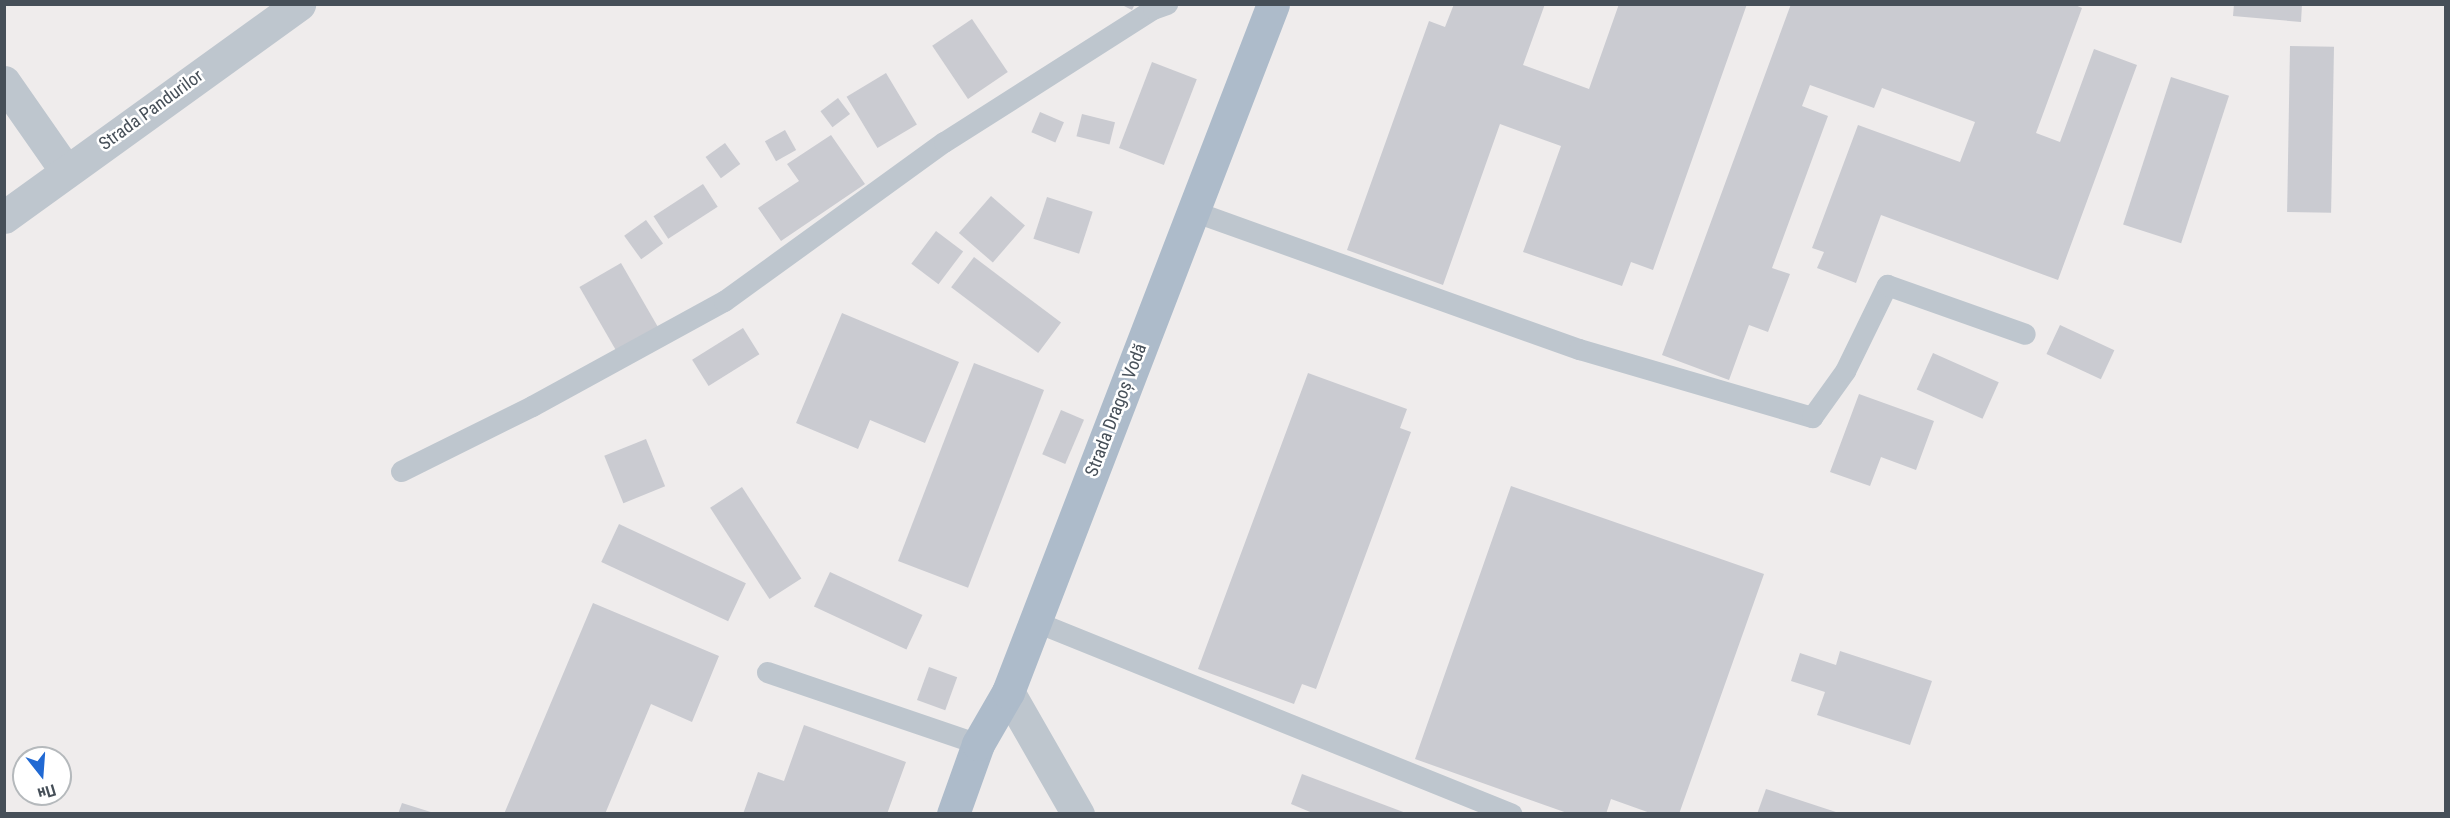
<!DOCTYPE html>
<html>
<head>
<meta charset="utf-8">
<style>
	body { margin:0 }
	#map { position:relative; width:2450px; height:818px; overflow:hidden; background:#efecec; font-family:"Roboto Condensed",sans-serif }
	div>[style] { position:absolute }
	.building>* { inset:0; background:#cacbd1; transform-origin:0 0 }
	.service>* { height:21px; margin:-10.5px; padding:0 10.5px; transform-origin:10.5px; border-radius:10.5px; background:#bec6ce }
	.minor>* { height:33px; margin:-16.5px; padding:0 16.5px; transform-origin:16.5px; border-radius:16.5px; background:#bec6ce }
	.primary>* { height:33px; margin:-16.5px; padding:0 16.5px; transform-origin:16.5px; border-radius:16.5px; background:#adbbca }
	span { translate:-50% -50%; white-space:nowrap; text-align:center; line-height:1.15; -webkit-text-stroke:5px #fff; paint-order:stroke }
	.street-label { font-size:18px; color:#464f58 }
	.frame { position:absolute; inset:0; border:6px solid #464f58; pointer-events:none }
	.north { position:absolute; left:12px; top:746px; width:60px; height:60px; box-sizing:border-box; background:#fff; border:2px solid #b5b9bc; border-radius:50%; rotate:163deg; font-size:16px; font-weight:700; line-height:24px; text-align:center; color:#464f58 }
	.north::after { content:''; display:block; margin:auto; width:21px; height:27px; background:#2169d3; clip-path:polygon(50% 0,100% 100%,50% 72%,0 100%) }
</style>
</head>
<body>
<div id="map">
	<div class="building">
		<i style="clip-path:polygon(1120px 4px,1135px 4px,1132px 10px)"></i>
		<i style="clip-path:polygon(1454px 4px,1545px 4px,1523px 65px,1589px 89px,1619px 4px,1747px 4px,1653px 270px,1631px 262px,1622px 286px,1523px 252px,1561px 146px,1500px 124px,1443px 285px,1347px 250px,1429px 21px,1445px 27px)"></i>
		<i style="clip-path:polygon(1791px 4px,2073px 4px,2082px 8px,2036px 133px,2060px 142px,2094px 49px,2137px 65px,2058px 280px,1881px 215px,1856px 283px,1817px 268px,1824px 252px,1812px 248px,1858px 125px,1960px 162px,1975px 122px,1882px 88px,1874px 108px,1810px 85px,1802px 106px,1828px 116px,1772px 268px,1790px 274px,1768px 332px,1749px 325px,1729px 380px,1662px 355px)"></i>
		<i style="clip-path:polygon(2234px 4px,2302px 4px,2301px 22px,2233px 16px)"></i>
		<i style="left:972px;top:19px;width:64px;height:48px;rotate:56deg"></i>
		<i style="left:2290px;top:46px;width:44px;height:166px;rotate:1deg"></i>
		<i style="left:1152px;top:62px;width:48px;height:92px;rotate:21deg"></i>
		<i style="left:886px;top:73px;width:60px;height:46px;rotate:59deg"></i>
		<i style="left:2171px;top:77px;width:61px;height:155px;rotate:18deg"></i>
		<i style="left:838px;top:98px;width:20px;height:22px;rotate:53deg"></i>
		<i style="left:1040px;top:112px;width:26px;height:22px;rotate:23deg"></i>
		<i style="left:1082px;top:114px;width:34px;height:23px;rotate:14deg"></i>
		<i style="left:785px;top:130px;width:23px;height:23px;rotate:61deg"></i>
		<i style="clip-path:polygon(831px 135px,865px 184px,781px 241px,758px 208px,799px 181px,787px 164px)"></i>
		<i style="left:725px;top:143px;width:26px;height:24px;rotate:54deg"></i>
		<i style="left:703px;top:184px;width:27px;height:59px;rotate:57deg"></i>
		<i style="left:991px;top:196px;width:45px;height:49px;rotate:41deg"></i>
		<i style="left:1047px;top:197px;width:48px;height:44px;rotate:18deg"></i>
		<i style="left:646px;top:220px;width:29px;height:27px;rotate:54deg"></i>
		<i style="left:936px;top:231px;width:34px;height:41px;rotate:37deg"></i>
		<i style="left:974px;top:257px;width:109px;height:38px;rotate:37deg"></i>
		<i style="left:621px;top:263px;width:75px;height:48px;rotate:60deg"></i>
		<i style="clip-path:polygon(842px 313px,959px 362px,925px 443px,870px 420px,858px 449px,796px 423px)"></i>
		<i style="left:2060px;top:325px;width:60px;height:32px;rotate:25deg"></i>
		<i style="left:743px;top:328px;width:31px;height:60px;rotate:58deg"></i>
		<i style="left:1933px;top:353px;width:72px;height:40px;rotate:24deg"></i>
		<i style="left:974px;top:363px;width:75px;height:212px;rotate:21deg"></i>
		<i style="clip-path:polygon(1308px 373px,1407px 409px,1400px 428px,1411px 432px,1316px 689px,1302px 684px,1294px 704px,1198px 669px)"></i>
		<i style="clip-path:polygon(1859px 394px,1934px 421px,1916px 470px,1881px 457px,1870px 486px,1830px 472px)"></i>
		<i style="left:1061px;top:410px;width:25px;height:48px;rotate:23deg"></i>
		<i style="left:646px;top:439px;width:51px;height:45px;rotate:68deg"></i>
		<i style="clip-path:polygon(1511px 486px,1764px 574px,1679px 814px,1653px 814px,1611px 799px,1606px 814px,1570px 814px,1415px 759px)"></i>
		<i style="left:742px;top:487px;width:109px;height:38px;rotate:57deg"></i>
		<i style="left:619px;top:524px;width:140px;height:42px;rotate:25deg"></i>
		<i style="left:830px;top:572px;width:102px;height:38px;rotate:25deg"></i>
		<i style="clip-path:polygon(593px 603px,719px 656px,692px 722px,651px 704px,605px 814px,504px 814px)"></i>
		<i style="clip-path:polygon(1840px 651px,1932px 681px,1910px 745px,1817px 715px,1825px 692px,1791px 681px,1800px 653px,1836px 665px)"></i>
		<i style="left:929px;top:667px;width:30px;height:35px;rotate:20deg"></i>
		<i style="clip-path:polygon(804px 725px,906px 762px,887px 814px,743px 814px,758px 772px,784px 781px)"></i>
		<i style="clip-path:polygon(1302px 774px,1406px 813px,1406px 814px,1315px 814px,1291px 804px)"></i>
		<i style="clip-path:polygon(1766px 789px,1839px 813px,1839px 814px,1757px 814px)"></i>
		<i style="clip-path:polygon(402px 803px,434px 813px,434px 814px,398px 814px)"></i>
	</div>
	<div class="service">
		<i style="left:1193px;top:211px;width:410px;rotate:19.7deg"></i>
		<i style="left:1579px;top:349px;width:243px;rotate:16.3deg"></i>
		<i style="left:1812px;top:417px;width:57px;rotate:-54.3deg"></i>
		<i style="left:1845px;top:371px;width:96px;rotate:-64deg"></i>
		<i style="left:1887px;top:285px;width:146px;rotate:19.5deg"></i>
		<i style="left:401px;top:471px;width:146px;rotate:-26.4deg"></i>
		<i style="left:532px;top:406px;width:219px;rotate:-28.7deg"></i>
		<i style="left:724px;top:301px;width:271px;rotate:-35.9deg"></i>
		<i style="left:944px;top:142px;width:248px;rotate:-32.5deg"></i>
		<i style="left:1153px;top:9px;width:15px;rotate:-20deg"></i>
		<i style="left:1034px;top:621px;width:515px;rotate:21.99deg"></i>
		<i style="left:767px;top:672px;width:223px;rotate:18.8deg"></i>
	</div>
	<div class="minor">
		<i style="left:4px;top:82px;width:108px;rotate:55.1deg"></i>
		<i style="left:4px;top:217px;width:364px;rotate:-35.8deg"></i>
		<i style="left:1008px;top:692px;width:141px;rotate:60.2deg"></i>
	</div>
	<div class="primary">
		<i style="left:953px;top:814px;width:74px;rotate:-70.3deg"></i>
		<i style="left:978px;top:744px;width:60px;rotate:-60deg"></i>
		<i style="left:1008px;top:692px;width:737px;rotate:-68.93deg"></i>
	</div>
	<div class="street-label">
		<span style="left:151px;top:110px;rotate:-36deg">Strada Pandurilor</span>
		<span style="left:1116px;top:410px;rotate:-69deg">Strada Dragoș Vodă</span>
	</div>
	<div class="frame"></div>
	<div class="north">Пн</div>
</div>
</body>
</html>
